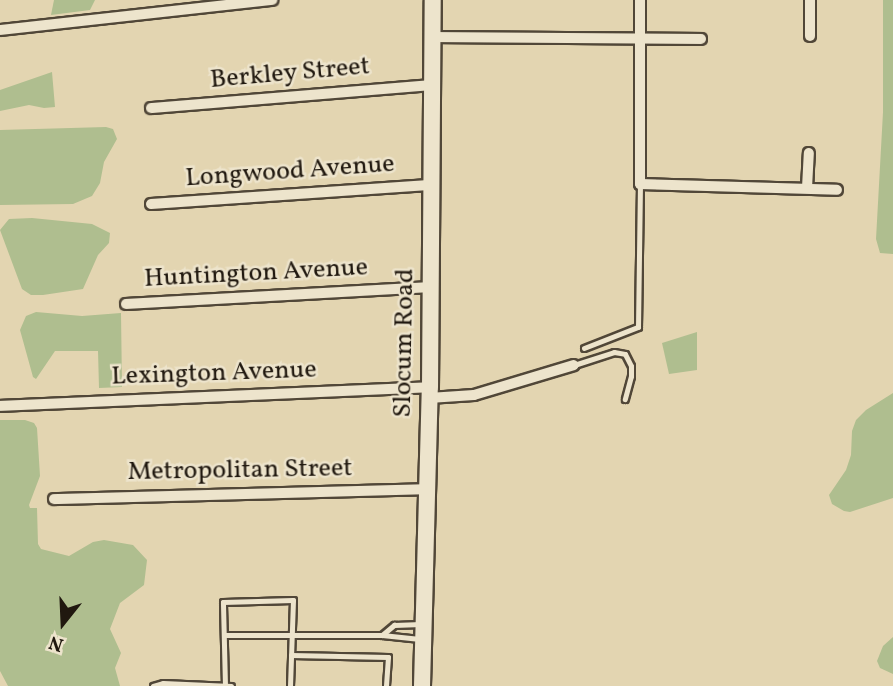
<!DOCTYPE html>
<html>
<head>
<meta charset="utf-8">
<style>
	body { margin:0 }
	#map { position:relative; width:893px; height:686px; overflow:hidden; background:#e3d5b1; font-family:Vollkorn,serif }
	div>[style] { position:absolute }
	.green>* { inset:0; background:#afbe8f }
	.roads { filter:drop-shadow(2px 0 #514738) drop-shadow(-2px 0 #514738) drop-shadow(0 2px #514738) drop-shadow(0 -2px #514738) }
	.service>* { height:5px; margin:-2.5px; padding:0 2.5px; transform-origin:2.5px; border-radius:2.5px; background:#ede4cc }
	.minor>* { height:10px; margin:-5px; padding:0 5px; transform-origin:5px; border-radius:5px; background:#ede4cc }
	.secondary>* { height:16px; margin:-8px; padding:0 8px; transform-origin:8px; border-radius:8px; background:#ede4cc }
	span { translate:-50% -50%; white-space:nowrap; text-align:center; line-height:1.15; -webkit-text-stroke:5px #ede4cc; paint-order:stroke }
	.street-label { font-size:26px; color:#20180f }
	.north { position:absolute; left:28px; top:588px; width:70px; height:70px; -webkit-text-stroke:5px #ede4cc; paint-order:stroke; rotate:198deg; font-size:19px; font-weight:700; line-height:28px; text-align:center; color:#20180f }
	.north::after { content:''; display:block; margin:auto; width:24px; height:32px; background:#20180f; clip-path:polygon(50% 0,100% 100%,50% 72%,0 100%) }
</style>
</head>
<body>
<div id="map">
	<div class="green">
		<i style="clip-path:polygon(54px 0,95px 0,90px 10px,51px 15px)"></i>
		<i style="clip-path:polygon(883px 0,893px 0,893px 254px,880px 253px,876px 239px,883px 112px)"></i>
		<i style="clip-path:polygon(52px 72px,55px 107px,44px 108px,29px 105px,0 111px,0 90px)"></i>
		<i style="clip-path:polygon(106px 127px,113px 129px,117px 139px,104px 162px,100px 183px,92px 196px,73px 204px,0 205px,0 130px)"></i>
		<i style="clip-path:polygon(32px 218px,92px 224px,110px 233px,109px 243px,98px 255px,83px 289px,43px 295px,31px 295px,22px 289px,0 230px,9px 219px)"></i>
		<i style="clip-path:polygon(36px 312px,82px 316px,121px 313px,122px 387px,99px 388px,98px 351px,55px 351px,36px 379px,33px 377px,20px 330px,26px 316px)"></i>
		<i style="clip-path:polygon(697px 332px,697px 370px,669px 374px,662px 343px)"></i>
		<i style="clip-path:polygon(893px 393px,893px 498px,850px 512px,844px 511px,832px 504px,829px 495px,846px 470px,851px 455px,852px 431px,856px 420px,866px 410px)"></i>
		<i style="clip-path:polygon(0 420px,25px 420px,34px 423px,37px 428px,40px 476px,29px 505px,30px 508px,37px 508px,38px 544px,41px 549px,69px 556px,93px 542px,104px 540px,133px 545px,147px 560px,144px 585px,120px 603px,110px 629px,121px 653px,115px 668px,120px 686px,8px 686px,0 671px)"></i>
		<i style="clip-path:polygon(893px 637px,893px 674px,880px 668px,877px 661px,883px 646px)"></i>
	</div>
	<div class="roads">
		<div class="service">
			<i style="left:584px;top:348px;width:58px;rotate:-21.3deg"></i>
			<i style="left:638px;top:327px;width:143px;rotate:-89.2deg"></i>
			<i style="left:574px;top:365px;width:42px;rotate:-18deg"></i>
			<i style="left:614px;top:352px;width:11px;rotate:10deg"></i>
			<i style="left:625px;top:354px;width:13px;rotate:63deg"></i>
			<i style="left:631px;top:366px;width:10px;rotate:90deg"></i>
			<i style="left:631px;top:376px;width:24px;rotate:105deg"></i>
			<i style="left:224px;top:635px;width:158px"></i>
			<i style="left:382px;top:635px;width:38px;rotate:6deg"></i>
			<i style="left:382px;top:635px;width:16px;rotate:-40deg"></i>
			<i style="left:394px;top:625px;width:27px;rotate:-2deg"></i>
			<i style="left:291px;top:655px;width:97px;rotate:1.2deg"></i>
			<i style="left:388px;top:657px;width:29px;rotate:94deg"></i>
			<i style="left:153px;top:686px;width:10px;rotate:-17deg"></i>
			<i style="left:163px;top:683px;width:68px;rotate:2.5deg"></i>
			<i style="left:225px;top:686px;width:84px;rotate:-91.4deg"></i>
			<i style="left:223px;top:602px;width:70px;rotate:-1.6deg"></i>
			<i style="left:293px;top:600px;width:86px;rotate:92deg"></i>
		</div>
		<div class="minor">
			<i style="left:640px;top:0;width:184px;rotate:90deg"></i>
			<i style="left:640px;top:184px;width:197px;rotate:1.7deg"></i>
			<i style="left:810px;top:0;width:36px;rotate:90deg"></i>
			<i style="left:0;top:30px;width:274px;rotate:-6.3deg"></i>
			<i style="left:433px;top:37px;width:268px;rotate:0.4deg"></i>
			<i style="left:151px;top:108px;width:283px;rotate:-4.7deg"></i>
			<i style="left:807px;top:188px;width:35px;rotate:-87deg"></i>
			<i style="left:151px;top:204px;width:282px;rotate:-3.9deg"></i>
			<i style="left:126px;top:304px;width:305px;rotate:-3.2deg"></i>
			<i style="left:429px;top:398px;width:45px;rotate:-3.8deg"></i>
			<i style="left:474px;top:395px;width:104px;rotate:-16.7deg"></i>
			<i style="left:0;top:406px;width:430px;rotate:-2.5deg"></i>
			<i style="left:54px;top:499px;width:374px;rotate:-1.5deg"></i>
		</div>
		<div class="secondary">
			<i style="left:422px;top:686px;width:299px;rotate:-88.5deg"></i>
			<i style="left:430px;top:387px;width:387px;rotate:-89.6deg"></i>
		</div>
	</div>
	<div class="street-label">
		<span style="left:290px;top:74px;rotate:-5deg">Berkley Street</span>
		<span style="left:290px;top:172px;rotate:-4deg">Longwood Avenue</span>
		<span style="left:256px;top:274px;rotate:-3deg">Huntington Avenue</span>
		<span style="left:405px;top:343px;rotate:-89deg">Slocum Road</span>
		<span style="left:214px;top:374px;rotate:-2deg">Lexington Avenue</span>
		<span style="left:240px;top:471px;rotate:-1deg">Metropolitan Street</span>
	</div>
	<div class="north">N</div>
</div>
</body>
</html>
